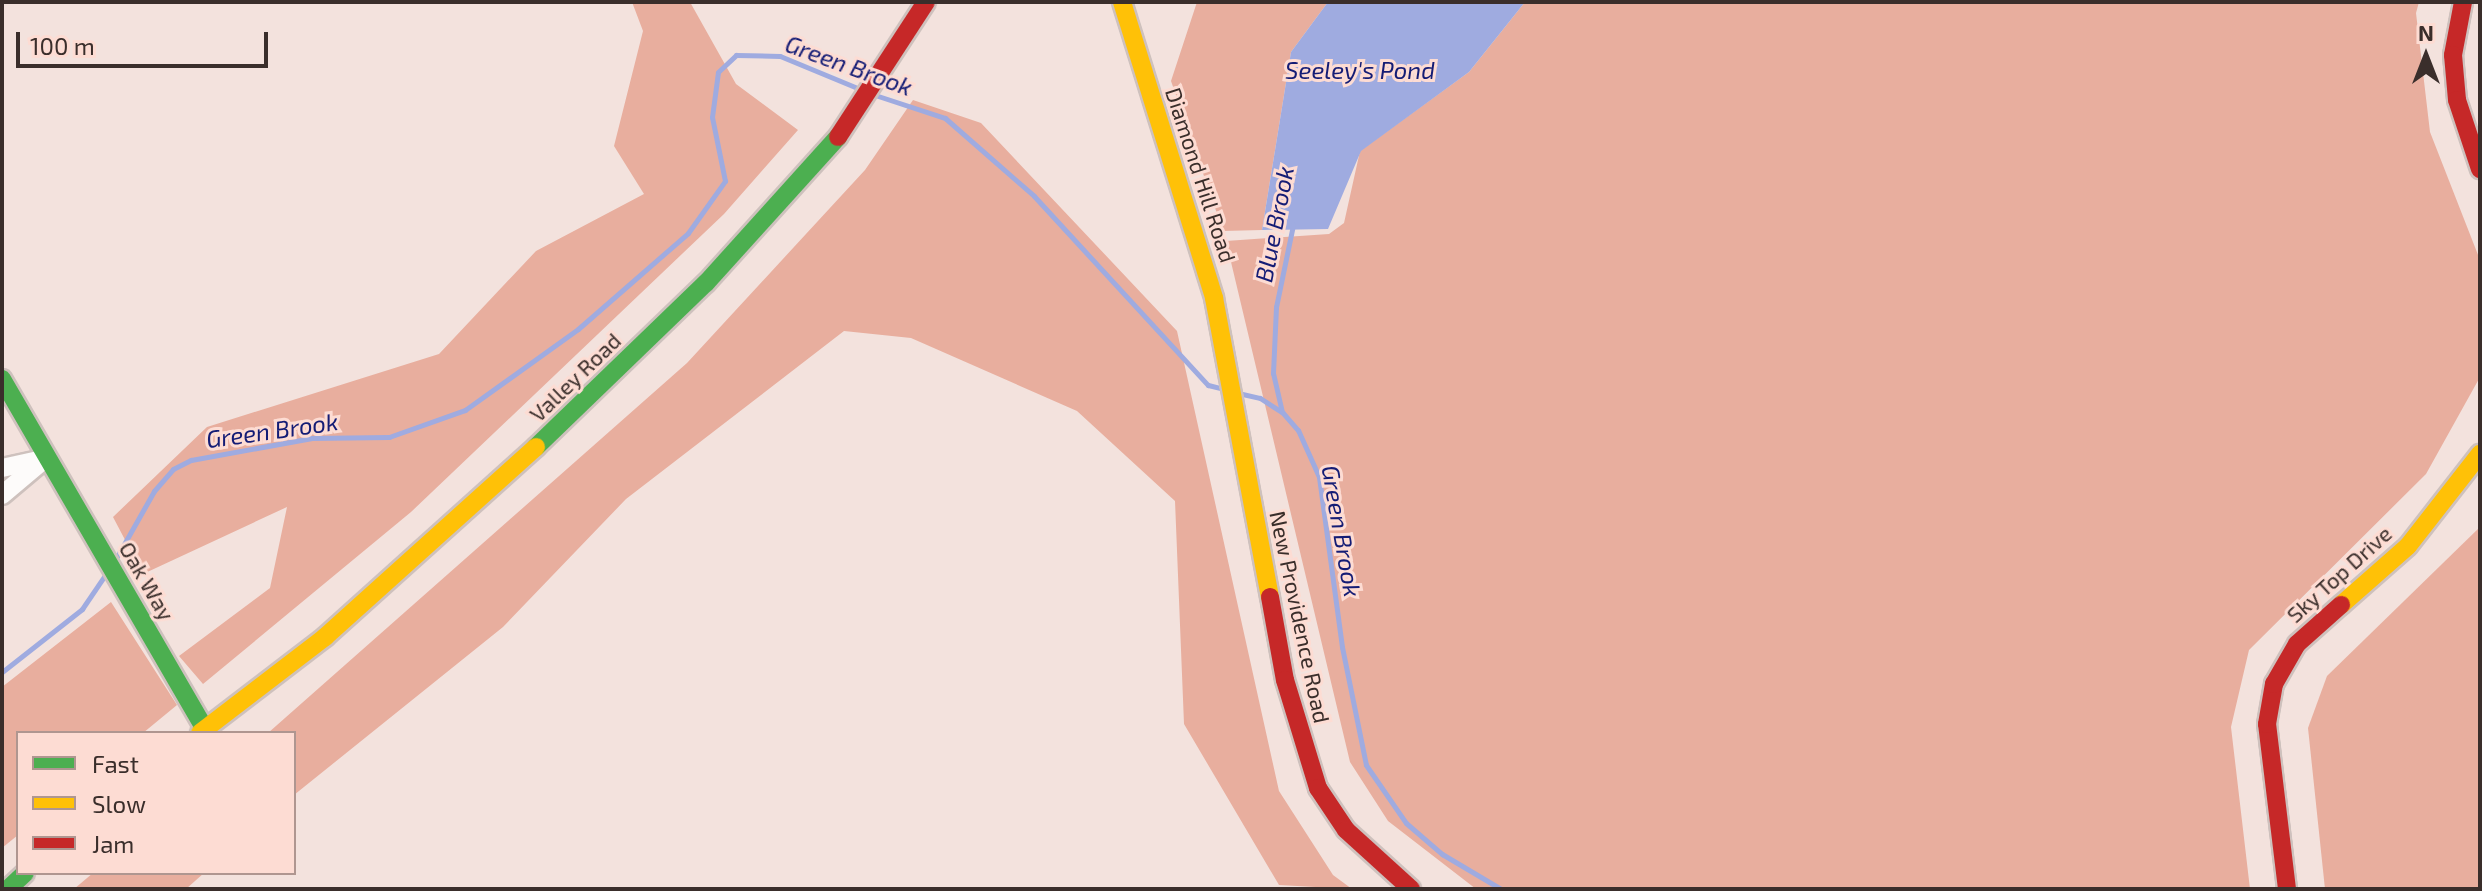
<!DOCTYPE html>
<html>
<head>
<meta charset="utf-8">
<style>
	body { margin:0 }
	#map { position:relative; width:2482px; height:891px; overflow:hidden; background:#f3e2dd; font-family:"Exo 2",sans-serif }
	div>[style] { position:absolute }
	.forest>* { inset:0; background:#e8ae9e }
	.water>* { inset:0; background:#9fabe0 }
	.stream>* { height:5px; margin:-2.5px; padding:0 2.5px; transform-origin:2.5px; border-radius:2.5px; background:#9fabe0 }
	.roads { filter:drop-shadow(2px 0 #cec1bd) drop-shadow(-2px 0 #cec1bd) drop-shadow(0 2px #cec1bd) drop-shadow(0 -2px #cec1bd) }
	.street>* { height:18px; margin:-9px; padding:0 9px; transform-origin:9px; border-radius:9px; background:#fdfbfa }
	.fast>* { height:18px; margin:-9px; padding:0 9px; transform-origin:9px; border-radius:9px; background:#4caf50 }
	.slow>* { height:18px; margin:-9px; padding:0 9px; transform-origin:9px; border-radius:9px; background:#ffc107 }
	.jam>* { height:18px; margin:-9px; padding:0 9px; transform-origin:9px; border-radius:9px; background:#c62828 }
	span { translate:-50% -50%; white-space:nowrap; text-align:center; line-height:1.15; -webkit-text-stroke:6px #fddcd3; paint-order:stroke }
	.street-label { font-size:22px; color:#3a2e2b }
	.water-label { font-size:24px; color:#141c75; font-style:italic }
	.frame { position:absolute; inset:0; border:4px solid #3a2e2b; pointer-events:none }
	.legend { position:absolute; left:16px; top:731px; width:280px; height:144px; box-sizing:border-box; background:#fddcd3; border:2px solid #af9690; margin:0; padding:10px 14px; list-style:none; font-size:24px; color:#3a2e2b }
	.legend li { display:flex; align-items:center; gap:16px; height:40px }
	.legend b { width:40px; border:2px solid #af9690 }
	.north { position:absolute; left:2386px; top:16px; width:80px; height:80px; -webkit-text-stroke:6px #fddcd3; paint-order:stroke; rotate:0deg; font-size:22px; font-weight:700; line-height:32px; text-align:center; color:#3a2e2b }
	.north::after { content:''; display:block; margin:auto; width:28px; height:36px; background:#3a2e2b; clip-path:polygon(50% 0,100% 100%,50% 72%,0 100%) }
	.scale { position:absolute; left:16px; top:32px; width:252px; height:36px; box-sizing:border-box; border:4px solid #3a2e2b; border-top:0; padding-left:10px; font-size:24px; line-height:28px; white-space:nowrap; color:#3a2e2b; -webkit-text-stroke:6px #fddcd3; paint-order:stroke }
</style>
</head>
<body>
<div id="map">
	<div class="forest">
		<i style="clip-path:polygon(632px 2px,690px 2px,736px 84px,798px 130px,724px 214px,411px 512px,203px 684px,179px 656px,270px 588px,287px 507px,143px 574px,113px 517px,207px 427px,439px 354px,536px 251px,644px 194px,614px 146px,643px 31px)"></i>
		<i style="clip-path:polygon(1197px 2px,1328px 2px,1291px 52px,1262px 230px,1223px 231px,1171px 81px)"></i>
		<i style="clip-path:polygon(1525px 2px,2419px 2px,2416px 13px,2430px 132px,2480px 260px,2480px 377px,2426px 474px,2249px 650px,2231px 727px,2250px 889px,1476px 889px,1388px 821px,1350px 762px,1226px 241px,1329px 234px,1344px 223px,1360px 151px,1469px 72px)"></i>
		<i style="clip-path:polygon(913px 100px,981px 123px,1177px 331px,1279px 791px,1333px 875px,1352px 889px,1279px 885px,1184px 724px,1175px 501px,1077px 411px,911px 338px,844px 331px,626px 499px,503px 627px,294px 795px,294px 733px,268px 733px,687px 363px,865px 170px)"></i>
		<i style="clip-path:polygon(2480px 527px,2480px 889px,2325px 889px,2308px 728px,2327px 676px)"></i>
		<i style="clip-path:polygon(111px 602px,177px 705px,143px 733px,18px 733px,18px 835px,2px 848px,2px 687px)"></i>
		<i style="clip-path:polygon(93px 873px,204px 873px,186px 889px,74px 889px)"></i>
	</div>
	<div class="water">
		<i style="clip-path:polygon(1328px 2px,1525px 2px,1469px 72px,1361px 151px,1328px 229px,1262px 230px,1291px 52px)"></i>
	</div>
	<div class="stream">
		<i style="left:875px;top:95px;width:74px;rotate:18.2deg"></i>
		<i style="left:945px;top:118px;width:118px;rotate:41.2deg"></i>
		<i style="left:1034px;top:196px;width:257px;rotate:47.4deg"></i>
		<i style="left:1208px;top:385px;width:16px;rotate:14deg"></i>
		<i style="left:1238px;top:393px;width:23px;rotate:13deg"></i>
		<i style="left:1260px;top:398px;width:27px;rotate:33deg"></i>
		<i style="left:1283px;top:413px;width:23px;rotate:49deg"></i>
		<i style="left:1298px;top:430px;width:51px;rotate:65.9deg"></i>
		<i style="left:1319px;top:477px;width:172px;rotate:82.3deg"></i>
		<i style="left:1342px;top:647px;width:120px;rotate:78.5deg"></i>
		<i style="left:1366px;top:765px;width:70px;rotate:55.4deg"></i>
		<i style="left:1406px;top:823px;width:48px;rotate:40.7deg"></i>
		<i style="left:1442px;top:854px;width:69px;rotate:30.7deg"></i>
		<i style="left:1282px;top:412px;width:40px;rotate:-103deg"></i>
		<i style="left:1273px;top:373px;width:66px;rotate:-87.4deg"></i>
		<i style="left:1276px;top:307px;width:84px;rotate:-78.3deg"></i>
		<i style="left:115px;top:560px;width:79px;rotate:-60.5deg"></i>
		<i style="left:154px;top:491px;width:29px;rotate:-49deg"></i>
		<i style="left:173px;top:469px;width:20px;rotate:-27deg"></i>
		<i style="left:191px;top:460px;width:123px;rotate:-10.3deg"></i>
		<i style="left:312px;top:438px;width:77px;rotate:-0.7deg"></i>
		<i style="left:389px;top:437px;width:81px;rotate:-19.6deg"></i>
		<i style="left:465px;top:410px;width:139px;rotate:-35.6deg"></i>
		<i style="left:578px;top:329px;width:146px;rotate:-41.1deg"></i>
		<i style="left:688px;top:233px;width:64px;rotate:-54.6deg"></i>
		<i style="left:725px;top:181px;width:65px;rotate:-101.5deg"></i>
		<i style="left:712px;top:117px;width:45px;rotate:-82.4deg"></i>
		<i style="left:718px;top:72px;width:25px;rotate:-43deg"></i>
		<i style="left:736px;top:55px;width:44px;rotate:1.3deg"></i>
		<i style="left:780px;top:56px;width:89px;rotate:22.5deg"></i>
		<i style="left:2px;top:672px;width:102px;rotate:-38.2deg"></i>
		<i style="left:82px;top:609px;width:41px;rotate:-55.9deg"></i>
	</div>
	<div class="roads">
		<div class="street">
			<i style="left:2px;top:468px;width:42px;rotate:-12.4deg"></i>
			<i style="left:2px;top:495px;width:57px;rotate:-40.1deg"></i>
		</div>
		<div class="fast">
			<i style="left:2px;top:379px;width:405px;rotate:59.9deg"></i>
			<i style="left:536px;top:447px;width:236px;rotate:-44deg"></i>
			<i style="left:706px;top:283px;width:197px;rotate:-47.9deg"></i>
			<i style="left:8px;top:889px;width:23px;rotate:-43deg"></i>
		</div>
		<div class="slow">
			<i style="left:1122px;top:2px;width:310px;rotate:72.7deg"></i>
			<i style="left:1214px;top:298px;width:304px;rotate:79.4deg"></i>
			<i style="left:2341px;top:605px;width:89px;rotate:-41.4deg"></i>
			<i style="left:2408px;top:546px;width:117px;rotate:-52deg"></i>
			<i style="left:200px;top:733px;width:158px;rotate:-37.5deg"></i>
			<i style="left:325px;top:637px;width:284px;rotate:-42deg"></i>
		</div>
		<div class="jam">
			<i style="left:2463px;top:2px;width:54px;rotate:100.7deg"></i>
			<i style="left:2453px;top:55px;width:45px;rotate:84.9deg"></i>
			<i style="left:2457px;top:100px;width:73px;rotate:71.6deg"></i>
			<i style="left:838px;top:137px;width:161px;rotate:-56.9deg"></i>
			<i style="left:1270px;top:597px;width:84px;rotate:79.8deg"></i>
			<i style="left:1285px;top:680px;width:113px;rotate:73deg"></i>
			<i style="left:1318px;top:788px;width:50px;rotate:56.3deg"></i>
			<i style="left:1346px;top:830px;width:88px;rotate:42.2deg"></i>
			<i style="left:2287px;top:889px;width:166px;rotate:-96.9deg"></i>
			<i style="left:2267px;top:724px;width:41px;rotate:-80.1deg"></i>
			<i style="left:2274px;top:684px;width:46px;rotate:-60.1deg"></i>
			<i style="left:2297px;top:644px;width:59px;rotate:-41.6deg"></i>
		</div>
	</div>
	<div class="street-label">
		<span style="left:1201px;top:175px;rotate:72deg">Diamond Hill Road</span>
		<span style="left:575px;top:377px;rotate:-44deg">Valley Road</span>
		<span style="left:2339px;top:574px;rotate:-42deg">Sky Top Drive</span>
		<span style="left:147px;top:581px;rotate:60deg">Oak Way</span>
		<span style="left:1300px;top:617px;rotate:78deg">New Providence Road</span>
	</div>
	<div class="water-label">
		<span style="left:849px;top:65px;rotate:20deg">Green Brook</span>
		<span style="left:1360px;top:70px">Seeley's Pond</span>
		<span style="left:1274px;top:224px;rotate:-79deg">Blue Brook</span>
		<span style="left:272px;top:430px;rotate:-8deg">Green Brook</span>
		<span style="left:1342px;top:531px;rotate:80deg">Green Brook</span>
	</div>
	<div class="frame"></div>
	<ul class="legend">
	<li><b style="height:10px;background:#4caf50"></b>Fast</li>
	<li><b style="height:10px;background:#ffc107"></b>Slow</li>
	<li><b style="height:10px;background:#c62828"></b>Jam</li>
	</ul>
	<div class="north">N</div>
	<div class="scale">100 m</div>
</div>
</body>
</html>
